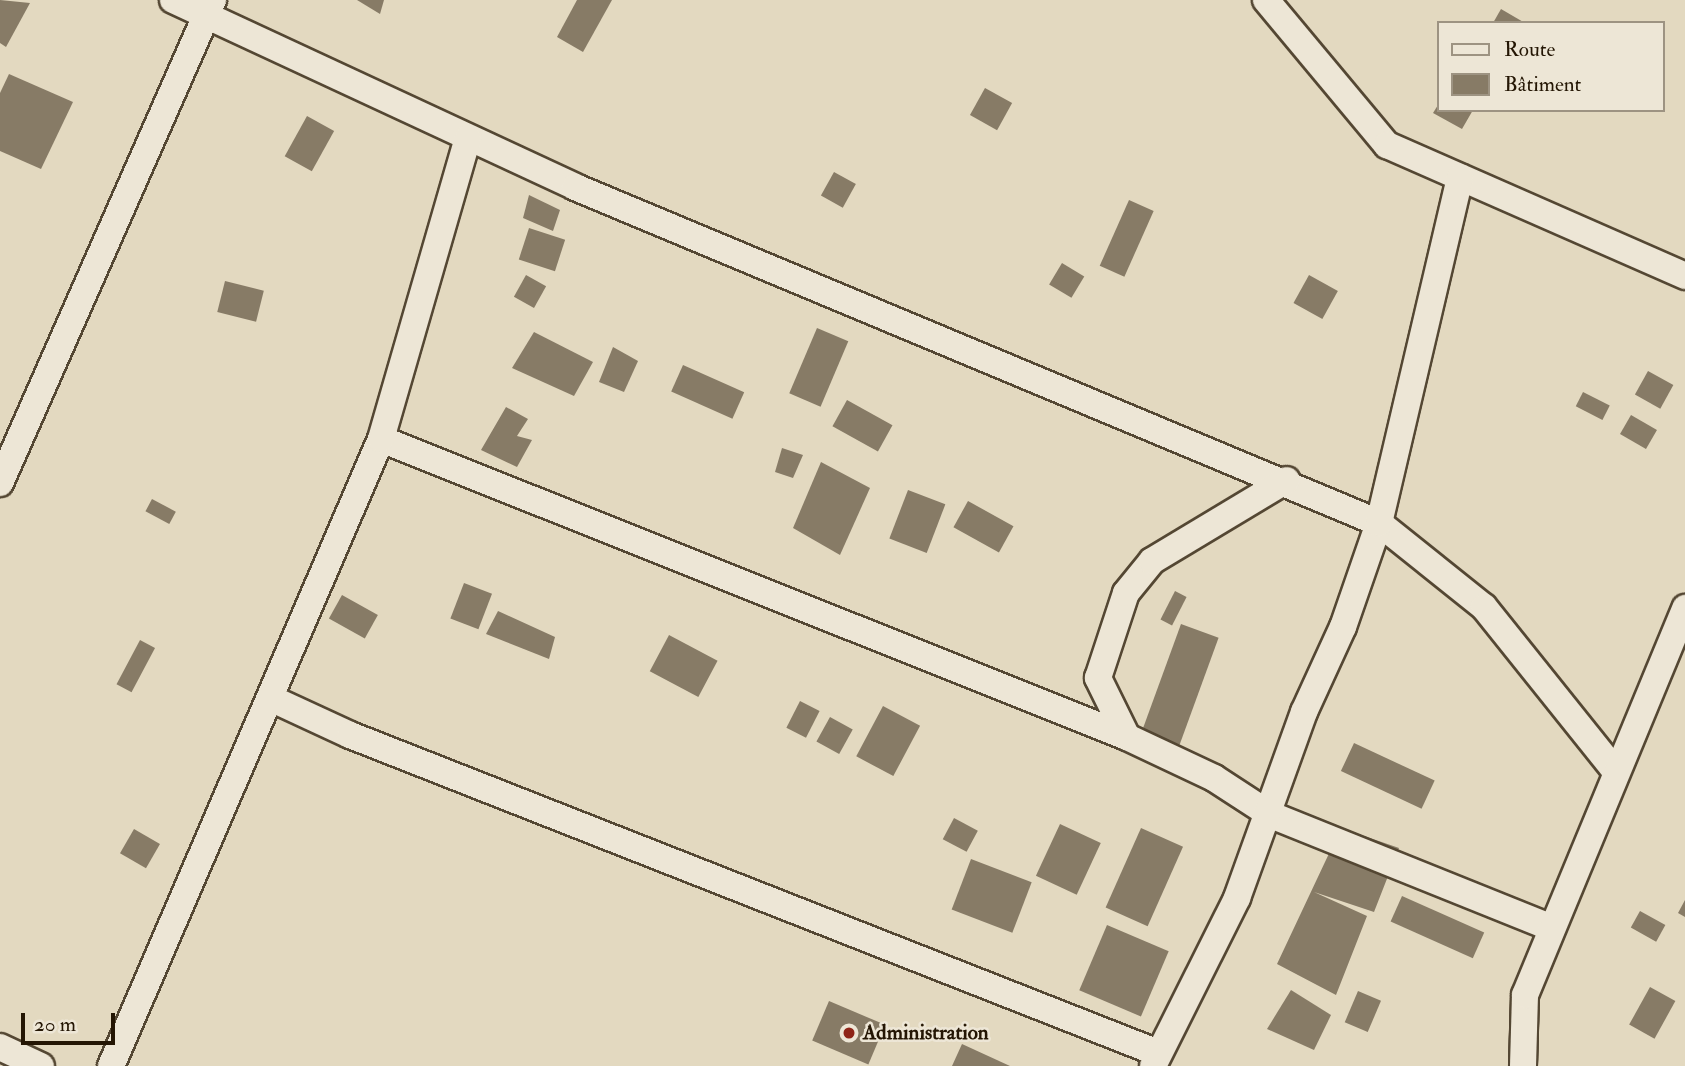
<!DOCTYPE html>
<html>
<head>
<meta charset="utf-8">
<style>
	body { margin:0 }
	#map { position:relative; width:1685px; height:1066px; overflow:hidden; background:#e3d9c0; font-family:"IM FELL Double Pica",serif }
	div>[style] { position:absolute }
	.building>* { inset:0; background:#877b66; transform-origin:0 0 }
	.roads { filter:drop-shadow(2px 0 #544733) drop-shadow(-2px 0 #544733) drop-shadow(0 2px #544733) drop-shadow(0 -2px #544733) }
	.street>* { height:26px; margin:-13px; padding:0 13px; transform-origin:13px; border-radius:13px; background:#ede6d6 }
	.dots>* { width:19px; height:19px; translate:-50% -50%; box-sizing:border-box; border:4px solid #ede6d6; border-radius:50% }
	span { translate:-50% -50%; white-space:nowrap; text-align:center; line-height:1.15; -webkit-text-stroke:5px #ede6d6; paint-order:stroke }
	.poi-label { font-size:21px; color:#241604; font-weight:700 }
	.left { translate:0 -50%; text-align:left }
	.legend { position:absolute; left:1437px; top:21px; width:228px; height:91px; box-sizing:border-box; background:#ede6d6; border:2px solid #9d9382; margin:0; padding:9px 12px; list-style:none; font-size:21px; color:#241604 }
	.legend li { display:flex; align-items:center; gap:14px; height:35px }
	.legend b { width:35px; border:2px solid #9d9382 }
	.scale { position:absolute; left:21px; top:1013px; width:94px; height:32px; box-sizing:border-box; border:4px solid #241604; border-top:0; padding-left:9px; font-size:21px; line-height:24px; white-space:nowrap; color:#241604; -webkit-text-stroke:5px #ede6d6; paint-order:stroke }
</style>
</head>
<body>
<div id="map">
	<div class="building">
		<i style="clip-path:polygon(0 0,30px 3px,6px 47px,0 43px)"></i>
		<i style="clip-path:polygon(357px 0,384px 0,380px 14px)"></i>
		<i style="clip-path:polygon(577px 0,612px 0,583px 52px,557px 37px)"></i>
		<i style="clip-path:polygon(1501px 9px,1525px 23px,1493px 23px)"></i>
		<i style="clip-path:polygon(9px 74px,73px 102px,41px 169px,0 151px,0 93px)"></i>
		<i style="left:985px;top:88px;width:31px;height:31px;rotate:29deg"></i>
		<i style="clip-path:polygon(1438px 105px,1438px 110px,1473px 110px,1462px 129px,1433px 113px)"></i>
		<i style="left:307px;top:116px;width:31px;height:46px;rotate:29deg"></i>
		<i style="left:834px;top:172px;width:25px;height:27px;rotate:29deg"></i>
		<i style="clip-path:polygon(529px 195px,560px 210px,553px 231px,523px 218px)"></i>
		<i style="left:1129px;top:200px;width:27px;height:72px;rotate:24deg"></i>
		<i style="left:529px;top:228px;width:38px;height:33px;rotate:18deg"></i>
		<i style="left:1062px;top:263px;width:26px;height:25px;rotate:31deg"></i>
		<i style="left:526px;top:275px;width:23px;height:25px;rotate:29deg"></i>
		<i style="left:1309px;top:275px;width:33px;height:32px;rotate:29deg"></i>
		<i style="left:225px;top:281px;width:40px;height:32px;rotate:14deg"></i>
		<i style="left:817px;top:328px;width:34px;height:71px;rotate:23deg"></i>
		<i style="clip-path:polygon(534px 332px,593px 362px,574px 396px,512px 368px)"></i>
		<i style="clip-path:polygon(613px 347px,638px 361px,624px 392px,599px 382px)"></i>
		<i style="left:683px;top:365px;width:67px;height:29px;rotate:24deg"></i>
		<i style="left:1648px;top:371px;width:29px;height:27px;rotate:29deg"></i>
		<i style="left:1583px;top:392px;width:30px;height:16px;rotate:27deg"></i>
		<i style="left:847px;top:400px;width:52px;height:30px;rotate:29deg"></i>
		<i style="clip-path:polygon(506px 407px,528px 419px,517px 436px,532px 440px,517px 467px,481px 450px)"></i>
		<i style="left:1631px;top:415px;width:30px;height:22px;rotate:30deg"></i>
		<i style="clip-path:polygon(782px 448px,803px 455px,793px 478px,775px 472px)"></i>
		<i style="clip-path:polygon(821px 462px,870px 488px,840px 555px,793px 528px)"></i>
		<i style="left:908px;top:490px;width:40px;height:52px;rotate:21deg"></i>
		<i style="left:152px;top:499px;width:27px;height:14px;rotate:28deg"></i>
		<i style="left:968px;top:501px;width:52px;height:30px;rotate:29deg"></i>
		<i style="left:464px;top:583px;width:30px;height:38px;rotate:21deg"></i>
		<i style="left:1175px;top:591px;width:13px;height:32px;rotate:27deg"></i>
		<i style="left:342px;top:595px;width:41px;height:27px;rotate:29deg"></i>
		<i style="clip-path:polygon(498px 611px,555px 637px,549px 659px,486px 634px)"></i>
		<i style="left:1181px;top:624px;width:40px;height:114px;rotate:20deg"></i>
		<i style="left:669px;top:635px;width:55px;height:41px;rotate:28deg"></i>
		<i style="left:140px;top:640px;width:17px;height:50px;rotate:28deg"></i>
		<i style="left:800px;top:701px;width:22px;height:30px;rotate:27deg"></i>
		<i style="left:883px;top:706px;width:42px;height:57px;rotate:28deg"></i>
		<i style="left:830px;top:717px;width:26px;height:28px;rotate:29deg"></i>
		<i style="left:1354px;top:743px;width:89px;height:31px;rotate:25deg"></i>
		<i style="left:954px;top:818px;width:27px;height:24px;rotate:28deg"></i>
		<i style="left:1060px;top:824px;width:45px;height:57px;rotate:25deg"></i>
		<i style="left:1141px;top:828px;width:46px;height:87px;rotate:24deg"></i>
		<i style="clip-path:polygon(1341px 828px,1399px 848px,1374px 912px,1314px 892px,1367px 916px,1336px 995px,1277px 964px)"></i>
		<i style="left:134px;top:829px;width:30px;height:28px;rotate:30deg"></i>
		<i style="left:971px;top:859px;width:65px;height:54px;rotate:21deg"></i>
		<i style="left:1402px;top:896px;width:90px;height:28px;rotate:24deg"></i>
		<i style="clip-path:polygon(1685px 900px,1685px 917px,1678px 913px)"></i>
		<i style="left:1640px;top:911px;width:29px;height:19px;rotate:29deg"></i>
		<i style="left:1107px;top:925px;width:67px;height:71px;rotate:23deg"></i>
		<i style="left:1650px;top:987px;width:29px;height:43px;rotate:29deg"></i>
		<i style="clip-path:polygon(1291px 990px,1331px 1015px,1314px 1050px,1267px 1029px)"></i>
		<i style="left:1358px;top:991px;width:25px;height:34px;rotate:23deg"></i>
		<i style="left:829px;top:1001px;width:61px;height:43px;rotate:23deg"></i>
		<i style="clip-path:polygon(962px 1044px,1010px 1066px,952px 1066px)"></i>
	</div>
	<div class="roads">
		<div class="street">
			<i style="left:173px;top:0;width:443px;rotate:24.9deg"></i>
			<i style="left:575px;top:187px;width:871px;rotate:22.68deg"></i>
			<i style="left:1379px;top:523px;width:134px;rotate:38.7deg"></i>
			<i style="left:1484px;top:607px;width:211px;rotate:51.3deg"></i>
			<i style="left:1266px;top:0;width:189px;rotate:50.2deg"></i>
			<i style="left:1387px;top:145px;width:326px;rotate:23.7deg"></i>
			<i style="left:381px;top:439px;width:803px;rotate:21.77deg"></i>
			<i style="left:1127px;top:737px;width:96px;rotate:25.2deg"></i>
			<i style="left:1214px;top:778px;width:68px;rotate:33deg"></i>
			<i style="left:1271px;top:815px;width:301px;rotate:21.9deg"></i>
			<i style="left:0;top:483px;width:528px;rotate:-66.2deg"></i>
			<i style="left:270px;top:698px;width:88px;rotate:24.8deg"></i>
			<i style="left:350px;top:735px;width:868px;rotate:21.48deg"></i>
			<i style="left:1127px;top:737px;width:66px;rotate:-116.2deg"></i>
			<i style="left:1098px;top:678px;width:89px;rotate:-71.8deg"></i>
			<i style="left:1126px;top:593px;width:41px;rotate:-50.9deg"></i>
			<i style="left:1152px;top:561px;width:157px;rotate:-31deg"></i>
			<i style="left:0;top:1047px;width:45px;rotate:24.9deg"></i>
			<i style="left:111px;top:1066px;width:683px;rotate:-66.7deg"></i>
			<i style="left:381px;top:439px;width:313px;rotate:-73.9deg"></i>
			<i style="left:1153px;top:1066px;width:188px;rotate:-63.4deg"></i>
			<i style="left:1237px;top:898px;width:198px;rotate:-70.2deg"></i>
			<i style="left:1304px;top:712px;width:94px;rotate:-65.4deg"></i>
			<i style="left:1343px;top:627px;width:110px;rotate:-70.9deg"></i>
			<i style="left:1379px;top:523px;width:355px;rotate:-76.8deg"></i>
			<i style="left:1523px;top:1066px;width:71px;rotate:-88.4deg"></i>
			<i style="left:1525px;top:995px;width:419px;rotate:-67.5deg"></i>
		</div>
	</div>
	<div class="dots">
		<i style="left:849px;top:1033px;background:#8f2418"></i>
	</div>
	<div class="poi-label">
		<span class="left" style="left:863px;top:1033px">Administration</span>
	</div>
	<ul class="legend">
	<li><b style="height:9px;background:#ede6d6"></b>Route</li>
	<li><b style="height:19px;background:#877b66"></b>Bâtiment</li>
	</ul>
	<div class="scale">20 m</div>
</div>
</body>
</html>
